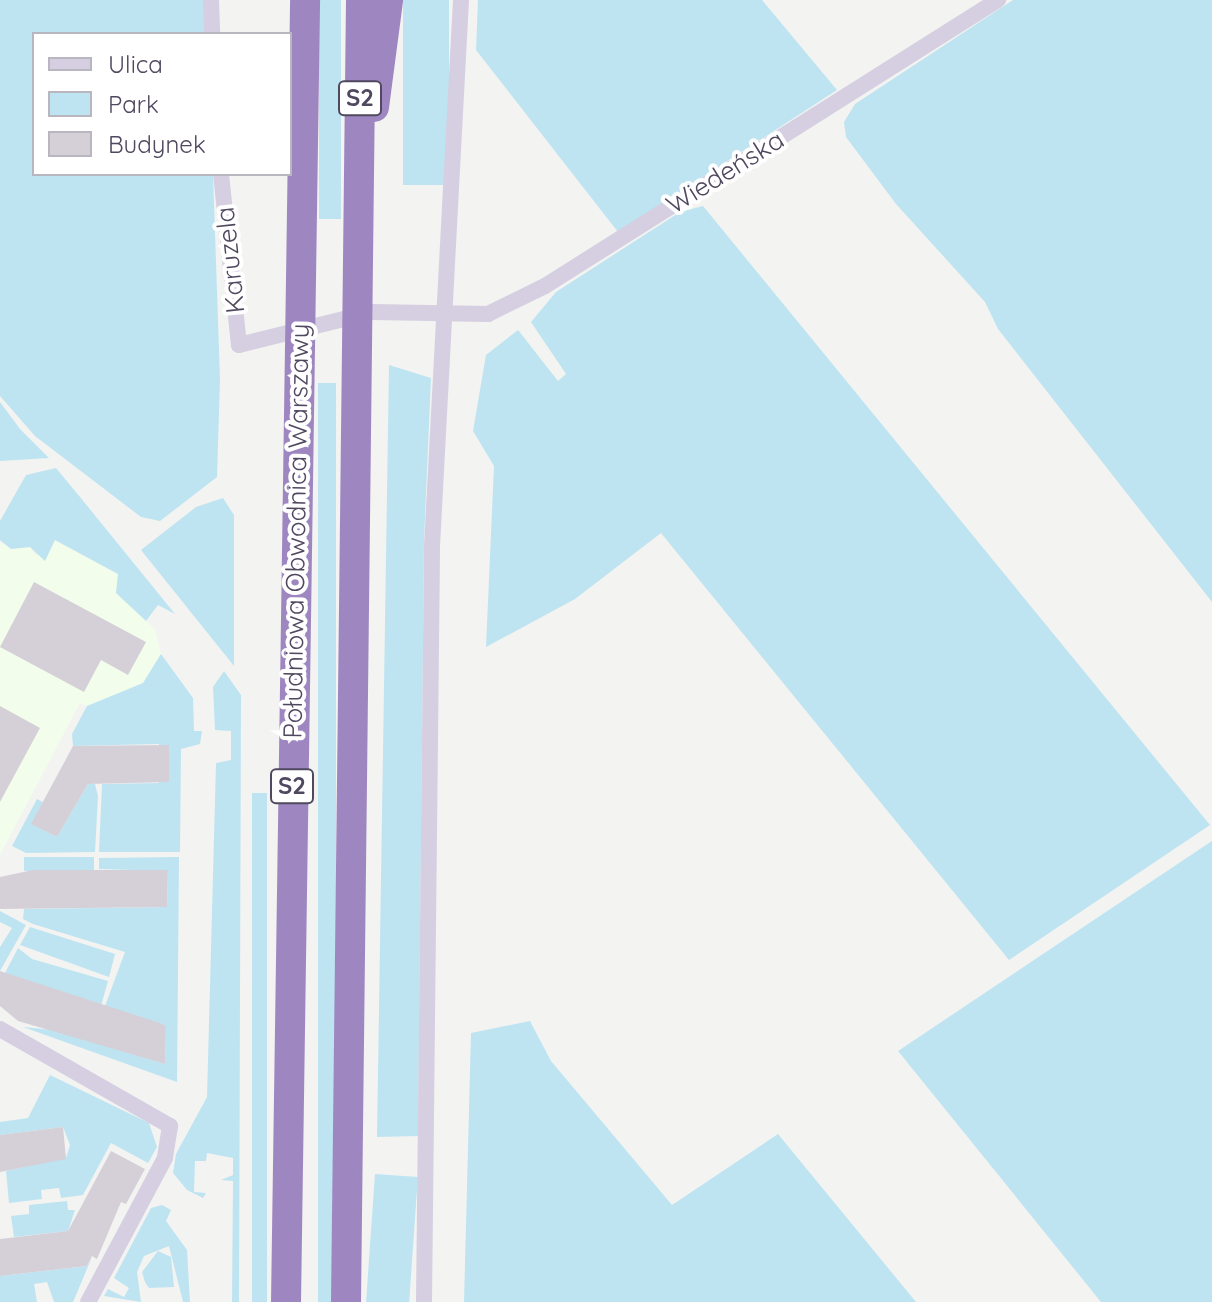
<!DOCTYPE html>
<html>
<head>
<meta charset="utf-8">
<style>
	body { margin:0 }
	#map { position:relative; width:1212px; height:1302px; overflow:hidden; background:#f3f3f1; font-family:Quicksand,sans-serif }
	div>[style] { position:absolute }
	.commercial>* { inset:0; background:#f2fdeb }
	.green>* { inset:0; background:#bee4f2; transform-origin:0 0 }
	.building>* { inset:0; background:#d5d0d8 }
	.minor>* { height:16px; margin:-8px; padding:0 8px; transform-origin:8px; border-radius:8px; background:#d5cfe1 }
	.motorway>* { height:30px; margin:-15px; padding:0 15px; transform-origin:15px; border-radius:15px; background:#9e87c1 }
	span { translate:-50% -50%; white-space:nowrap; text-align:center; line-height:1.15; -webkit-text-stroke:8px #fff; paint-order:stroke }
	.shield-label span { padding:2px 6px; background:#fff; border:2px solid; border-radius:6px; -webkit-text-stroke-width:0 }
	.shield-label { font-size:24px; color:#50485f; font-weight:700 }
	.street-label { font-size:26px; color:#50485f }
	.legend { position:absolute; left:32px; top:32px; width:260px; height:144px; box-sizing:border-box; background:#fff; border:2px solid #b9b6bf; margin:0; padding:10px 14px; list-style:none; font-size:24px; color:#50485f }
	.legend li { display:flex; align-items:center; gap:16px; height:40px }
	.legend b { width:40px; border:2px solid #b9b6bf }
</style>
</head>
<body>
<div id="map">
	<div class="commercial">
		<i style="clip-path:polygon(54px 540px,118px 574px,116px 593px,155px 629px,161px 654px,143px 683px,92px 709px,80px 703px,0 855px,0 542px,11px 549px,30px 547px,36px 556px)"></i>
	</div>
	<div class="green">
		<i style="clip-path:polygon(0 0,204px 0,206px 34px,34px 34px,34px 174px,213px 174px,220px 379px,217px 477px,160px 521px,141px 517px,35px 436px,0 396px)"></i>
		<i style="left:319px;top:0;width:22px;height:219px"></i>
		<i style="left:403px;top:0;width:46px;height:185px"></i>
		<i style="clip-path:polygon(478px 0,762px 0,837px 90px,618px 232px,476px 50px)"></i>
		<i style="clip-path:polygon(1013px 0,1212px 0,1212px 602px,998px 329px,985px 302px,896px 204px,846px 137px,844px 122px,855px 104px)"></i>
		<i style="clip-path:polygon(703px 206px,1210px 825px,1009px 960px,661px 533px,575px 599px,486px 647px,494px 466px,473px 431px,486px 355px,518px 330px,558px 381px,566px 374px,531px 322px,556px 292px,680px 212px)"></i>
		<i style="clip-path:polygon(389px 365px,431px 378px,424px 541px,418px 1136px,377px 1137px)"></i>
		<i style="left:318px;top:383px;width:18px;height:919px"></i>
		<i style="clip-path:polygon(0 402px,20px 429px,49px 458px,0 461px)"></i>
		<i style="clip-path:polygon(56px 468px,80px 497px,175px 614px,158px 605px,146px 621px,116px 593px,118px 574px,55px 540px,45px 561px,30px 547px,11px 549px,0 540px,0 521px,26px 475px)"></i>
		<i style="clip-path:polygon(223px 498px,234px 515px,234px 666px,141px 550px,196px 507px)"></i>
		<i style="clip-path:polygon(161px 654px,193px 698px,194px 731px,202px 731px,200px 744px,181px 749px,180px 852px,99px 852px,102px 784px,159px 783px,159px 744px,73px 746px,72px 734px,87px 706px,143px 683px)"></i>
		<i style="clip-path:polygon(224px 671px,241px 695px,239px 1302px,232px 1302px,233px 1181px,221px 1180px,233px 1175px,233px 1158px,207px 1153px,206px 1161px,195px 1161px,194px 1192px,206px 1193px,203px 1198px,187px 1190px,173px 1173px,176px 1154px,207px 1097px,216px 763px,231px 760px,231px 731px,215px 730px,213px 687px)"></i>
		<i style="clip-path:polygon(88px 784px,95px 784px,98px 796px,95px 852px,26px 853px,12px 846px,37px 799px,43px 802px,32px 824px,57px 837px)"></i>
		<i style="left:252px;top:793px;width:15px;height:509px"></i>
		<i style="clip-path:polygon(1212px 841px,1212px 1302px,1101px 1302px,898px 1051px)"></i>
		<i style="left:94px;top:857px;width:14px;height:70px;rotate:90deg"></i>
		<i style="clip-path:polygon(179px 857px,177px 1082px,23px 1027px,53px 1030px,165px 1064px,166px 1026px,105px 1006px,125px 952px,33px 924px,23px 919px,24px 909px,167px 907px,168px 871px,99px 869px,99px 858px)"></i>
		<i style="clip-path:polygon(0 911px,26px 925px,0 971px,0 947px,12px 928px,0 922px)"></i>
		<i style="clip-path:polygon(30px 927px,115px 954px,109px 977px,20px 945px)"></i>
		<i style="clip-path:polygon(18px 948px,32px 959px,108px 981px,101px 1006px,5px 973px)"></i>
		<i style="clip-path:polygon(530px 1021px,551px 1061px,672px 1205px,778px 1134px,916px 1302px,464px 1302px,471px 1033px)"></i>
		<i style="clip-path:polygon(50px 1075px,149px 1123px,157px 1147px,148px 1163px,111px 1143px,83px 1195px,61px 1198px,59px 1188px,41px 1190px,42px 1199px,9px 1203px,6px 1171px,66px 1158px,70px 1145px,63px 1127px,0 1135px,0 1122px,28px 1118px)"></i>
		<i style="left:375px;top:1174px;width:43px;height:128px;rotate:4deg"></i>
		<i style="clip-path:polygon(67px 1201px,68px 1210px,75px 1210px,68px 1231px,14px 1237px,11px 1216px,29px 1214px,29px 1205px)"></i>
		<i style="clip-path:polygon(162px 1205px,171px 1210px,166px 1221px,187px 1250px,190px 1302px,183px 1302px,169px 1246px,144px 1256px,137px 1272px,141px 1302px,104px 1296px,108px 1289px,124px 1297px,129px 1288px,114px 1278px,151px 1208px)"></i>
		<i style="clip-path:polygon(158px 1251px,171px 1257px,174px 1287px,149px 1288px,145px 1282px,142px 1272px)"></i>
		<i style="clip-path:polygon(92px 1257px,73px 1302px,54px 1302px,47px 1282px,34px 1284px,37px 1302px,0 1302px,0 1276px,87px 1266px)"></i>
	</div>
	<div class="building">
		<i style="clip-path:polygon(34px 582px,146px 642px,128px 675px,101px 660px,84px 692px,0 647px)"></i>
		<i style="clip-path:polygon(0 706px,40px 728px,0 802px)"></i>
		<i style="clip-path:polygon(169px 745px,169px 782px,88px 784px,57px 837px,31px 824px,73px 746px)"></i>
		<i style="clip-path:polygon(33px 870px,168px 870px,167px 907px,0 909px,0 877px)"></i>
		<i style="clip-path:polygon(0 971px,160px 1023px,166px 1026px,165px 1064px,18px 1021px,0 1006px)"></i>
		<i style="clip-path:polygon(63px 1127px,66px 1159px,0 1172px,0 1135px)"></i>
		<i style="clip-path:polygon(111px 1151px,145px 1169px,126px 1204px,121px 1202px,97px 1259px,92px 1256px,87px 1266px,0 1276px,0 1239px,68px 1231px)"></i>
	</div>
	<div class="minor">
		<i style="left:211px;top:0;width:34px;rotate:88deg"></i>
		<i style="left:221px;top:174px;width:172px;rotate:84deg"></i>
		<i style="left:239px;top:345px;width:137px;rotate:-13.9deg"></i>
		<i style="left:372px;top:312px;width:116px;rotate:1deg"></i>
		<i style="left:488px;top:314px;width:64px;rotate:-26.2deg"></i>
		<i style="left:545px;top:286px;width:536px;rotate:-32.27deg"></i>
		<i style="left:0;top:1029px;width:196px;rotate:29.7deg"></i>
		<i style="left:170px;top:1126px;width:32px;rotate:99deg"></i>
		<i style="left:165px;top:1158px;width:163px;rotate:118.1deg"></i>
		<i style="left:424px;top:1302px;width:756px;rotate:-89.39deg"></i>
		<i style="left:432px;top:546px;width:547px;rotate:-86.96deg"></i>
	</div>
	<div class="motorway">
		<i style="left:374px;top:107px;width:108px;rotate:-82.5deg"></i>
		<i style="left:286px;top:1302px;width:1302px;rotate:-89.16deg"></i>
		<i style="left:346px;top:1302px;width:1302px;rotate:-89.34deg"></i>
	</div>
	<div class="shield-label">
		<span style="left:360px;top:98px">S2</span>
		<span style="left:292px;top:786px">S2</span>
	</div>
	<div class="street-label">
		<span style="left:725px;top:172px;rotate:-32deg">Wiedeńska</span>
		<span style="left:230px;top:260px;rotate:-96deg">Karuzela</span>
		<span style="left:296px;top:531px;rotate:-89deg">Południowa Obwodnica Warszawy</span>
	</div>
	<ul class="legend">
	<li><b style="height:10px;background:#d5cfe1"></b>Ulica</li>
	<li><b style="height:22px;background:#bee4f2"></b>Park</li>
	<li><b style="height:22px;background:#d5d0d8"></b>Budynek</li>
	</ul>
</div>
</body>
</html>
